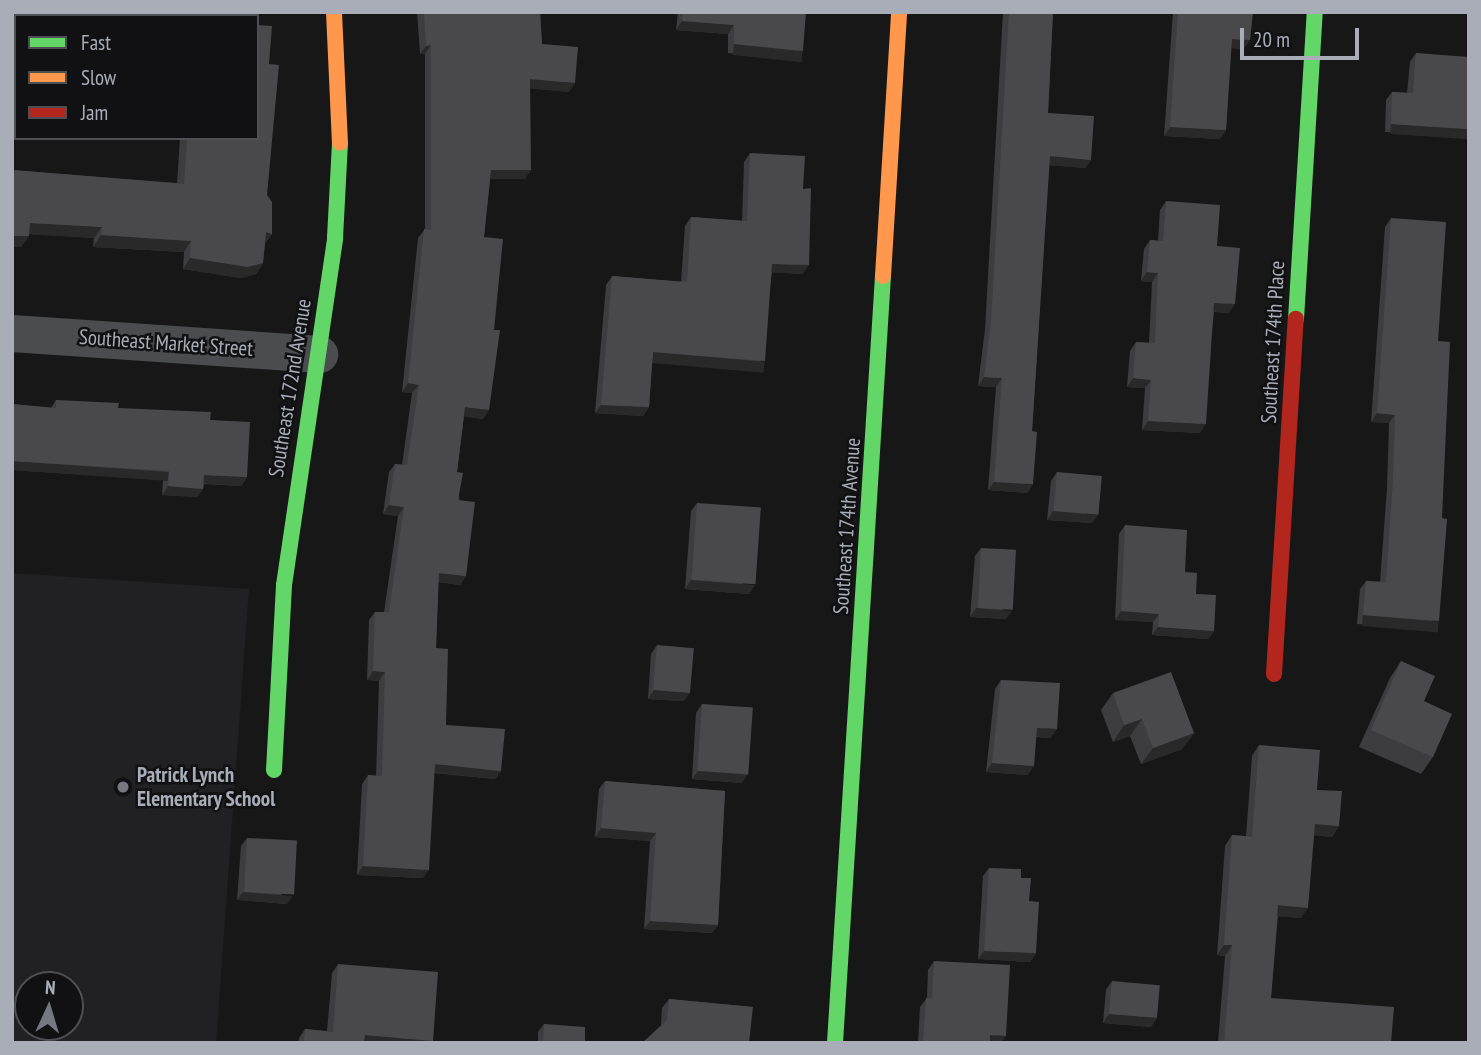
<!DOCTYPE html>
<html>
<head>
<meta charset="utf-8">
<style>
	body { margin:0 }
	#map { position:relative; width:1481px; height:1055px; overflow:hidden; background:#171717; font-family:"PT Sans Narrow",sans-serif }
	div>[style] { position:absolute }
	.built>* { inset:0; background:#212123 }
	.street>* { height:37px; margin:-18.5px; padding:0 18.5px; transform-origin:18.5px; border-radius:18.5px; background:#4b4c50 }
	.fast>* { height:16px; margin:-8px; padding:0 8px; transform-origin:8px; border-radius:8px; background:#63d668 }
	.slow>* { height:16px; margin:-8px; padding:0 8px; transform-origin:8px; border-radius:8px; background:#ff974d }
	.jam>* { height:16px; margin:-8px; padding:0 8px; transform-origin:8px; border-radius:8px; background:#b3261e }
	.wall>* { inset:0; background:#3d3d3f }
	.shaded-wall>* { inset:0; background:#29292a; transform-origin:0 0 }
	.building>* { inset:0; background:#49494c; transform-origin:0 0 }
	.dots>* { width:19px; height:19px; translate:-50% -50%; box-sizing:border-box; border:4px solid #111113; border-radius:50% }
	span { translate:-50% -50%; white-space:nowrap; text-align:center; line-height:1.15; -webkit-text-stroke:5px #111113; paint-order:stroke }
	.street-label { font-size:21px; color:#a8adb8 }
	.poi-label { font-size:21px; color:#a8adb8; font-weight:700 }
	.left { translate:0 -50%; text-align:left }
	.frame { position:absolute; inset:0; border:14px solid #a8adb8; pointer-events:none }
	.legend { position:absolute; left:14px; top:14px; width:245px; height:126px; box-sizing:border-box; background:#111113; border:2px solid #4d4f55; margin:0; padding:9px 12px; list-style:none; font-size:21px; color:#a8adb8 }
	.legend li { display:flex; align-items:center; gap:14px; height:35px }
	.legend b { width:35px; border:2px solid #4d4f55 }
	.north { position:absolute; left:14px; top:971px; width:70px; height:70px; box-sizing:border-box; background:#111113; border:2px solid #4d4f55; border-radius:50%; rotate:4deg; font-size:19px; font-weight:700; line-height:28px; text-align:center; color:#a8adb8 }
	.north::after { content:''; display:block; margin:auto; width:24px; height:32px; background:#757880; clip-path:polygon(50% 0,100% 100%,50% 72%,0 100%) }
	.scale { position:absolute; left:1240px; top:28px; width:119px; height:32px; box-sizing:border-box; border:4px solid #a8adb8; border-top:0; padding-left:9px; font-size:21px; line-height:24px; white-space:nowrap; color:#a8adb8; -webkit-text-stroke:5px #111113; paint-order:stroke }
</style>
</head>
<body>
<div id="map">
	<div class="built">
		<i style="clip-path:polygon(evenodd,12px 573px,249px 589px,216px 1043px,12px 1043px,12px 573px,28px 985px,70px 985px,70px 1027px,28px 1027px,28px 985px)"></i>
	</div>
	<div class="street">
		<i style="left:12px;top:333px;width:308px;rotate:3.9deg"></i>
	</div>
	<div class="fast">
		<i style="left:1296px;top:319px;width:308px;rotate:-86.5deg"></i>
		<i style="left:274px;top:770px;width:185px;rotate:-86.9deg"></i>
		<i style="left:284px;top:585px;width:351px;rotate:-81.6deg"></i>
		<i style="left:335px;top:238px;width:95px;rotate:-87deg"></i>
		<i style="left:835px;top:1043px;width:769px;rotate:-86.42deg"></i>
	</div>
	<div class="slow">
		<i style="left:334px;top:12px;width:131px;rotate:87.4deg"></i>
		<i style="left:883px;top:276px;width:264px;rotate:-86.5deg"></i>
	</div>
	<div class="jam">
		<i style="left:1274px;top:674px;width:356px;rotate:-86.5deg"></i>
	</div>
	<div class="wall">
		<i style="clip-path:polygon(194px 12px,256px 12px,256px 16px,212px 16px,212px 13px,195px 15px)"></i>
		<i style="clip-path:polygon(417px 12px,540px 12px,542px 44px,569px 92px,530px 88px,525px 179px,490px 179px,484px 237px,483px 419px,464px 416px,457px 472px,466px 576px,460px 585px,438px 582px,436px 648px,446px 725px,501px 771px,495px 779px,434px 773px,423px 878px,357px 875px,362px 784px,368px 775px,376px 776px,379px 681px,367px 680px,369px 620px,375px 612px,384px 612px,398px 516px,383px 514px,389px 472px,395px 464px,402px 465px,412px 393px,402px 392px,418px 238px,425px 229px,425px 54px,420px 54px)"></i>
		<i style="clip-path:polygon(678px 12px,806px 12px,797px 60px,728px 53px,728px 34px,676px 30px)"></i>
		<i style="clip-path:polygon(1003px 12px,1053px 12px,1048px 113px,1091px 160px,1085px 168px,1049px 165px,1032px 431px,1033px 484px,1027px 493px,988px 490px,996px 387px,978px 386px,985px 329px)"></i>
		<i style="clip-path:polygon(1173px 12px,1253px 12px,1244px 49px,1231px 48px,1226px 130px,1220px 139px,1164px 136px)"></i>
		<i style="clip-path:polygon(1416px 53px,1468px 129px,1462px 137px,1385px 132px,1386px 100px,1392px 92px,1407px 93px,1410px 62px)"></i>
		<i style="clip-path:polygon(269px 64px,267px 195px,272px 234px,265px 243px,263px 263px,256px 274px,241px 278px,183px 269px,184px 252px,93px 247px,94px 238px,29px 234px,29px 236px,21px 247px,12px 247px,12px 170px,177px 183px,180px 138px,257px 138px)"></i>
		<i style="clip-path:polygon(750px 153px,803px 189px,803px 274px,772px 272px,759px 370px,652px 361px,649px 407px,643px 416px,595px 413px,606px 285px,612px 276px,681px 282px,685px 226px,691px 217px,742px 221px,744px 162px)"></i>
		<i style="clip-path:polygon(1166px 201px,1217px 246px,1229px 313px,1214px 312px,1200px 433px,1142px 430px,1145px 388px,1127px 387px,1130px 351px,1136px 342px,1149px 343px,1152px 282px,1141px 281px,1144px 249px,1150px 240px,1158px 241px,1160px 210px)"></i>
		<i style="clip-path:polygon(1391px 218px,1438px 341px,1433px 630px,1357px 624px,1360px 589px,1366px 581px,1380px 582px,1387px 488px,1389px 423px,1371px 422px,1385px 227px)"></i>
		<i style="clip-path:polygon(56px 400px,210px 420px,247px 477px,241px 486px,204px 484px,203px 489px,197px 497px,162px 495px,163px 480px,12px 470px,12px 404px,51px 408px)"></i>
		<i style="clip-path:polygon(1057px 472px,1092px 523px,1047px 520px,1051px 481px)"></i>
		<i style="clip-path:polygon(697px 503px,749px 594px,685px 589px,691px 511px)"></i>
		<i style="clip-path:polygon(1125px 525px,1185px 572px,1214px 631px,1208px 639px,1152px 635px,1153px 622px,1115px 620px,1119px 534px)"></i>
		<i style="clip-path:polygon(981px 548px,1006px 619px,970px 617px,975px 556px)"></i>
		<i style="clip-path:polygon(657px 645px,684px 701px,648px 699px,651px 654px)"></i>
		<i style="clip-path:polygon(1401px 661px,1424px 701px,1433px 757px,1421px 774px,1359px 747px,1390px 678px)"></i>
		<i style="clip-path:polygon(1001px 680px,1051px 738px,1036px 737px,1028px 775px,986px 772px,995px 689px)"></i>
		<i style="clip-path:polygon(1113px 693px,1194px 733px,1182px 749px,1141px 764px,1130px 736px,1113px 742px,1101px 710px)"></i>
		<i style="clip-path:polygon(702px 704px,742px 783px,692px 779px,696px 713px)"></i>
		<i style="clip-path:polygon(1259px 745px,1317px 790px,1339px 826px,1332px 837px,1314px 835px,1301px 918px,1278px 916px,1271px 998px,1391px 1043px,1218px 1043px,1225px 956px,1217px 955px,1225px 846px,1232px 835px,1246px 836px,1252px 756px)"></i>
		<i style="clip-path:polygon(605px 781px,725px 791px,718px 925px,712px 933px,644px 929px,650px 841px,595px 837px,599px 789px)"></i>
		<i style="clip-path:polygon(247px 838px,287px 904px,237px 900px,241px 846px)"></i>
		<i style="clip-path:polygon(989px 868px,1021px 878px,1029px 901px,1036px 953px,1030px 962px,978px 959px,983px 876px)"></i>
		<i style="clip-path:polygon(934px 961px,1001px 1043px,918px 1043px,920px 1007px,927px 998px,928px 970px)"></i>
		<i style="clip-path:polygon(338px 964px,432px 1043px,298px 1043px,299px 1038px,305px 1029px,327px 1031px,332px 973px)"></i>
		<i style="clip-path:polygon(1112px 981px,1151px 1027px,1103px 1023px,1106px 990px)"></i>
		<i style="clip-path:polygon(669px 999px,753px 1007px,661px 1025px,662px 1008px)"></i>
		<i style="clip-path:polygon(544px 1024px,585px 1043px,538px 1043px,538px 1032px)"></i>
	</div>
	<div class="shaded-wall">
		<i style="clip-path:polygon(197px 12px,212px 12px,195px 15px)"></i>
		<i style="clip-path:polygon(682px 21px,734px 25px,728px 34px,676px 30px)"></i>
		<i style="clip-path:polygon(1232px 39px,1250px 40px,1244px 49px,1226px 48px)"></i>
		<i style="left:734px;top:44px;width:69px;height:11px;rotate:6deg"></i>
		<i style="clip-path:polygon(431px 45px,425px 54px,420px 54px,426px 46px)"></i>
		<i style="clip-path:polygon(530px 79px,575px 83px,569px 92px,524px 88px)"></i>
		<i style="left:1391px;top:124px;width:77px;height:10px;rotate:4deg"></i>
		<i style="clip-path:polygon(1170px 127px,1226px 130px,1220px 139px,1164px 136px)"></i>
		<i style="clip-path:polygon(1050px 156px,1091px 160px,1085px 168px,1044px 165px)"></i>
		<i style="clip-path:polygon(491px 170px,531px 170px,525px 179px,485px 179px)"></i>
		<i style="clip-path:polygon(30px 223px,102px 227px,94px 238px,23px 234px)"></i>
		<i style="clip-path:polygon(266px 232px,272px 234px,264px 245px)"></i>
		<i style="clip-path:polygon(101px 235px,191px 241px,184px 252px,93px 247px)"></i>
		<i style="clip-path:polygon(12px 236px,29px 236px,21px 247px,12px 247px)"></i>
		<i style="clip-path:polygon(190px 258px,263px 263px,256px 274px,241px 278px,183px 269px)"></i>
		<i style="clip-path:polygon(772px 264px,809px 265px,803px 274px,766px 272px)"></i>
		<i style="clip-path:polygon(1147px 272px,1158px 273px,1152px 282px,1141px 281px)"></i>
		<i style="clip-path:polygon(1214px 303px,1235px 304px,1229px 313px,1208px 311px)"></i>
		<i style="left:653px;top:352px;width:112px;height:11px;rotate:5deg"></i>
		<i style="clip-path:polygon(984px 377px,1002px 378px,996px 387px,978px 386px)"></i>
		<i style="clip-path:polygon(1133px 378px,1151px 380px,1145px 388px,1127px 387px)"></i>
		<i style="clip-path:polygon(408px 383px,419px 385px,412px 393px,402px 392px)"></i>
		<i style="clip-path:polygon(601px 405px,649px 407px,643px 416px,595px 413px)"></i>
		<i style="clip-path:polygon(465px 407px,489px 410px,483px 419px,459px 416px)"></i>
		<i style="clip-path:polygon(1377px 413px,1395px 415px,1389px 423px,1371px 422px)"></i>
		<i style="clip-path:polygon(1148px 421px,1206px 424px,1200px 433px,1142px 430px)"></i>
		<i style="left:12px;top:461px;width:157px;height:9px;rotate:4deg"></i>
		<i style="clip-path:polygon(204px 475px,247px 477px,241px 486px,198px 483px)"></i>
		<i style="clip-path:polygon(994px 482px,1033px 484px,1027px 493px,988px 490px)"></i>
		<i style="clip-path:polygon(168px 486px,203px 489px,197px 497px,162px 495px)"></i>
		<i style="clip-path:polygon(389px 505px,404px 507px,398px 516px,383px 514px)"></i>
		<i style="clip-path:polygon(1053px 511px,1098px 515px,1092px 523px,1047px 520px)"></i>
		<i style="clip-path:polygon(439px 573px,466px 576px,460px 585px,433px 581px)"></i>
		<i style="clip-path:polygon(691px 580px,755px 585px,749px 594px,685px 589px)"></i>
		<i style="clip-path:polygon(976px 608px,1012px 611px,1006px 619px,970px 617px)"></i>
		<i style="clip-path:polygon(1121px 611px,1159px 614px,1153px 622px,1115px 620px)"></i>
		<i style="left:1363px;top:615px;width:76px;height:11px;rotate:5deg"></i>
		<i style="clip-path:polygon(1158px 627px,1214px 631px,1208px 639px,1152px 635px)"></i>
		<i style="clip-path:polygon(373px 671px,385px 672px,379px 681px,367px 680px)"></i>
		<i style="clip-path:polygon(654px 690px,690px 693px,684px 701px,648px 699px)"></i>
		<i style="clip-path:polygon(1142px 719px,1130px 736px,1113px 742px,1124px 725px)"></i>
		<i style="clip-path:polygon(1037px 728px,1057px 729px,1051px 738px,1031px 736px)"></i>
		<i style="clip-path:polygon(1194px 733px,1182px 749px,1141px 764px,1153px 748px)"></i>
		<i style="clip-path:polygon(992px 763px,1034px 766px,1028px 775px,986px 772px)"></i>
		<i style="clip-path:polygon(435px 764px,501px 771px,495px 779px,429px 772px)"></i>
		<i style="clip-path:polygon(698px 771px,748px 774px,742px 783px,692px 779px)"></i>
		<i style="clip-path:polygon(1315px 824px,1339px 826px,1332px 837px,1308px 835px)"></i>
		<i style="clip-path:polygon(601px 828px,656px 833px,650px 841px,595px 837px)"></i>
		<i style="clip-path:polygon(363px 866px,429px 870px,423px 878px,357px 875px)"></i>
		<i style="clip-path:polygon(243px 892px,293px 896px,287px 904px,237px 900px)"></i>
		<i style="clip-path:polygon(1278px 905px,1308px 908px,1301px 918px,1271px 916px)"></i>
		<i style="clip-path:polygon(650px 921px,718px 925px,712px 933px,644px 929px)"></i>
		<i style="clip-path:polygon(1224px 945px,1232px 945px,1225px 956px,1217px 955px)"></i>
		<i style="clip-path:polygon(984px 951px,1036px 953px,1030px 962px,978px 959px)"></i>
		<i style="clip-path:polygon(1109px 1014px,1157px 1018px,1151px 1027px,1103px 1023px)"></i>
		<i style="clip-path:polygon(365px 1035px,433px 1041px,432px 1043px,359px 1043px)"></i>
		<i style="clip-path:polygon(990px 1035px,1006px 1036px,1001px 1043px,985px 1043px)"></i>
	</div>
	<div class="building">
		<i style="left:219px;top:12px;width:37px;height:4px"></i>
		<i style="clip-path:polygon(424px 12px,540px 12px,542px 44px,578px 47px,575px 83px,530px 79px,531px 170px,491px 170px,484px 237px,503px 239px,494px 330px,500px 330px,489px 410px,465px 407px,457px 472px,463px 473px,458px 500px,475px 502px,466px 576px,439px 573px,436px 648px,448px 649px,446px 725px,505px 729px,501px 771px,435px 764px,429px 870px,363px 866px,368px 775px,382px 776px,385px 672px,373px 671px,375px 612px,389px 612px,404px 507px,389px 505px,395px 464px,407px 465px,419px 385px,408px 383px,424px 229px,431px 230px,431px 45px,426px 46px)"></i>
		<i style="clip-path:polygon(683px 12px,806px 12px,803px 51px,734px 44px,734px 25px,682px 21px)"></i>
		<i style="clip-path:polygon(1009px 12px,1053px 12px,1048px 113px,1094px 116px,1091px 160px,1050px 156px,1032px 431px,1037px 432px,1033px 484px,994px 482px,1002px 378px,984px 377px,991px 321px)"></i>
		<i style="clip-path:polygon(1178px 12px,1253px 12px,1250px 40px,1232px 39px,1226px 130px,1170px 127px)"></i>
		<i style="clip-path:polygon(257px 25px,272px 26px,269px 64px,279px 65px,267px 195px,272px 202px,272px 234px,266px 232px,263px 263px,248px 267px,190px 258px,191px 241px,101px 235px,102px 227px,30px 223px,29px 236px,12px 236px,12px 170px,184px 184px,187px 138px,257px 138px)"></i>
		<i style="clip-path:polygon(1416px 53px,1469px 57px,1468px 129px,1391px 124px,1392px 92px,1413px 93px)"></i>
		<i style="clip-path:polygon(750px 153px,805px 156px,803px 189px,811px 188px,809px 265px,772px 264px,765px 361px,653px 352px,649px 407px,601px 405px,612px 276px,687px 282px,691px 217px,747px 221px)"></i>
		<i style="clip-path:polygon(1166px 201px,1220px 205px,1217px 246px,1240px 248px,1235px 304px,1214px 303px,1206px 424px,1148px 421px,1151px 380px,1133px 378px,1136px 342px,1155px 343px,1158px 273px,1147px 272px,1150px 240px,1163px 241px)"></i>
		<i style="clip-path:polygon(1391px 218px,1446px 222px,1438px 341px,1450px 342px,1442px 518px,1447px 519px,1439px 621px,1363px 615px,1366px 581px,1386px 582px,1393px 479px,1395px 415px,1377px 413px)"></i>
		<i style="clip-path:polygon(56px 400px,119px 403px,118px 408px,211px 412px,210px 420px,250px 422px,247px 477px,204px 475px,203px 489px,168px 486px,169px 471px,12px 461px,12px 404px,56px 408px)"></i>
		<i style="left:1057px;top:472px;width:45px;height:39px;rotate:5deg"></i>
		<i style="left:697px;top:503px;width:64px;height:77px;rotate:4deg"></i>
		<i style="clip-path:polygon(1125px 525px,1187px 530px,1185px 572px,1197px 573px,1196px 594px,1216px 595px,1214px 631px,1158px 627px,1159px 614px,1121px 611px)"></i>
		<i style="left:981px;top:548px;width:35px;height:60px;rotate:3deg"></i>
		<i style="left:657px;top:645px;width:37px;height:45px;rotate:5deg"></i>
		<i style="clip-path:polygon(1401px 661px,1435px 676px,1424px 701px,1452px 714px,1433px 757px,1371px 730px)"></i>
		<i style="clip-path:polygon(1171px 672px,1194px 733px,1153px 748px,1142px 719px,1124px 725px,1113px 693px)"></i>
		<i style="clip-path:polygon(1001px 680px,1060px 683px,1057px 729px,1037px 728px,1034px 766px,992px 763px)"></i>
		<i style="left:702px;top:704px;width:51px;height:67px;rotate:4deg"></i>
		<i style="clip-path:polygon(1259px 745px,1320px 750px,1317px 790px,1342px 791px,1339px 826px,1315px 824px,1308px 908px,1278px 905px,1271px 998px,1394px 1007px,1391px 1043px,1224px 1043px,1232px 945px,1224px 945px,1232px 835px,1252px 837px)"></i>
		<i style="clip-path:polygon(605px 781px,725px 791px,718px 925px,650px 921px,656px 833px,601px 828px)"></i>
		<i style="left:247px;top:838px;width:50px;height:54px;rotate:3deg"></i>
		<i style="clip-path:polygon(989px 868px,1021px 869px,1021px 878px,1031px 878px,1029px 901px,1039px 902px,1036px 953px,984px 951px)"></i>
		<i style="clip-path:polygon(934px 961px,1010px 965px,1006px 1036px,990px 1035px,990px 1043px,923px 1043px,926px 998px,932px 998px)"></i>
		<i style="clip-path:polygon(338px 964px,438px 972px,433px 1041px,365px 1035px,364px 1043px,304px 1043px,305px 1029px,333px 1032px)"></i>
		<i style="left:1112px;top:981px;width:48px;height:33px;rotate:5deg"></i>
		<i style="clip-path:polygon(669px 999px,753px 1007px,749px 1043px,642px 1043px,667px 1020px)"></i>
		<i style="clip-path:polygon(544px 1024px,585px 1027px,585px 1043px,543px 1043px)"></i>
	</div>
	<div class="dots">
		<i style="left:123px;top:787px;background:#757880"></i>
	</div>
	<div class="street-label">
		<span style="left:1273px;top:342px;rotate:-87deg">Southeast 174th Place</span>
		<span style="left:166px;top:343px;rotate:4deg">Southeast Market Street</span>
		<span style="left:290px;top:388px;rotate:-81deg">Southeast 172nd Avenue</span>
		<span style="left:847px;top:526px;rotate:-86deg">Southeast 174th Avenue</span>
	</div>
	<div class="poi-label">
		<span class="left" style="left:137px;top:787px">Patrick Lynch<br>Elementary School</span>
	</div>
	<div class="frame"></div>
	<ul class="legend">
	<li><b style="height:9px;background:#63d668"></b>Fast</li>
	<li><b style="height:9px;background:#ff974d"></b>Slow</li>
	<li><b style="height:9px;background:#b3261e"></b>Jam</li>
	</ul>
	<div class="north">N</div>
	<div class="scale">20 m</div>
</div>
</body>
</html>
